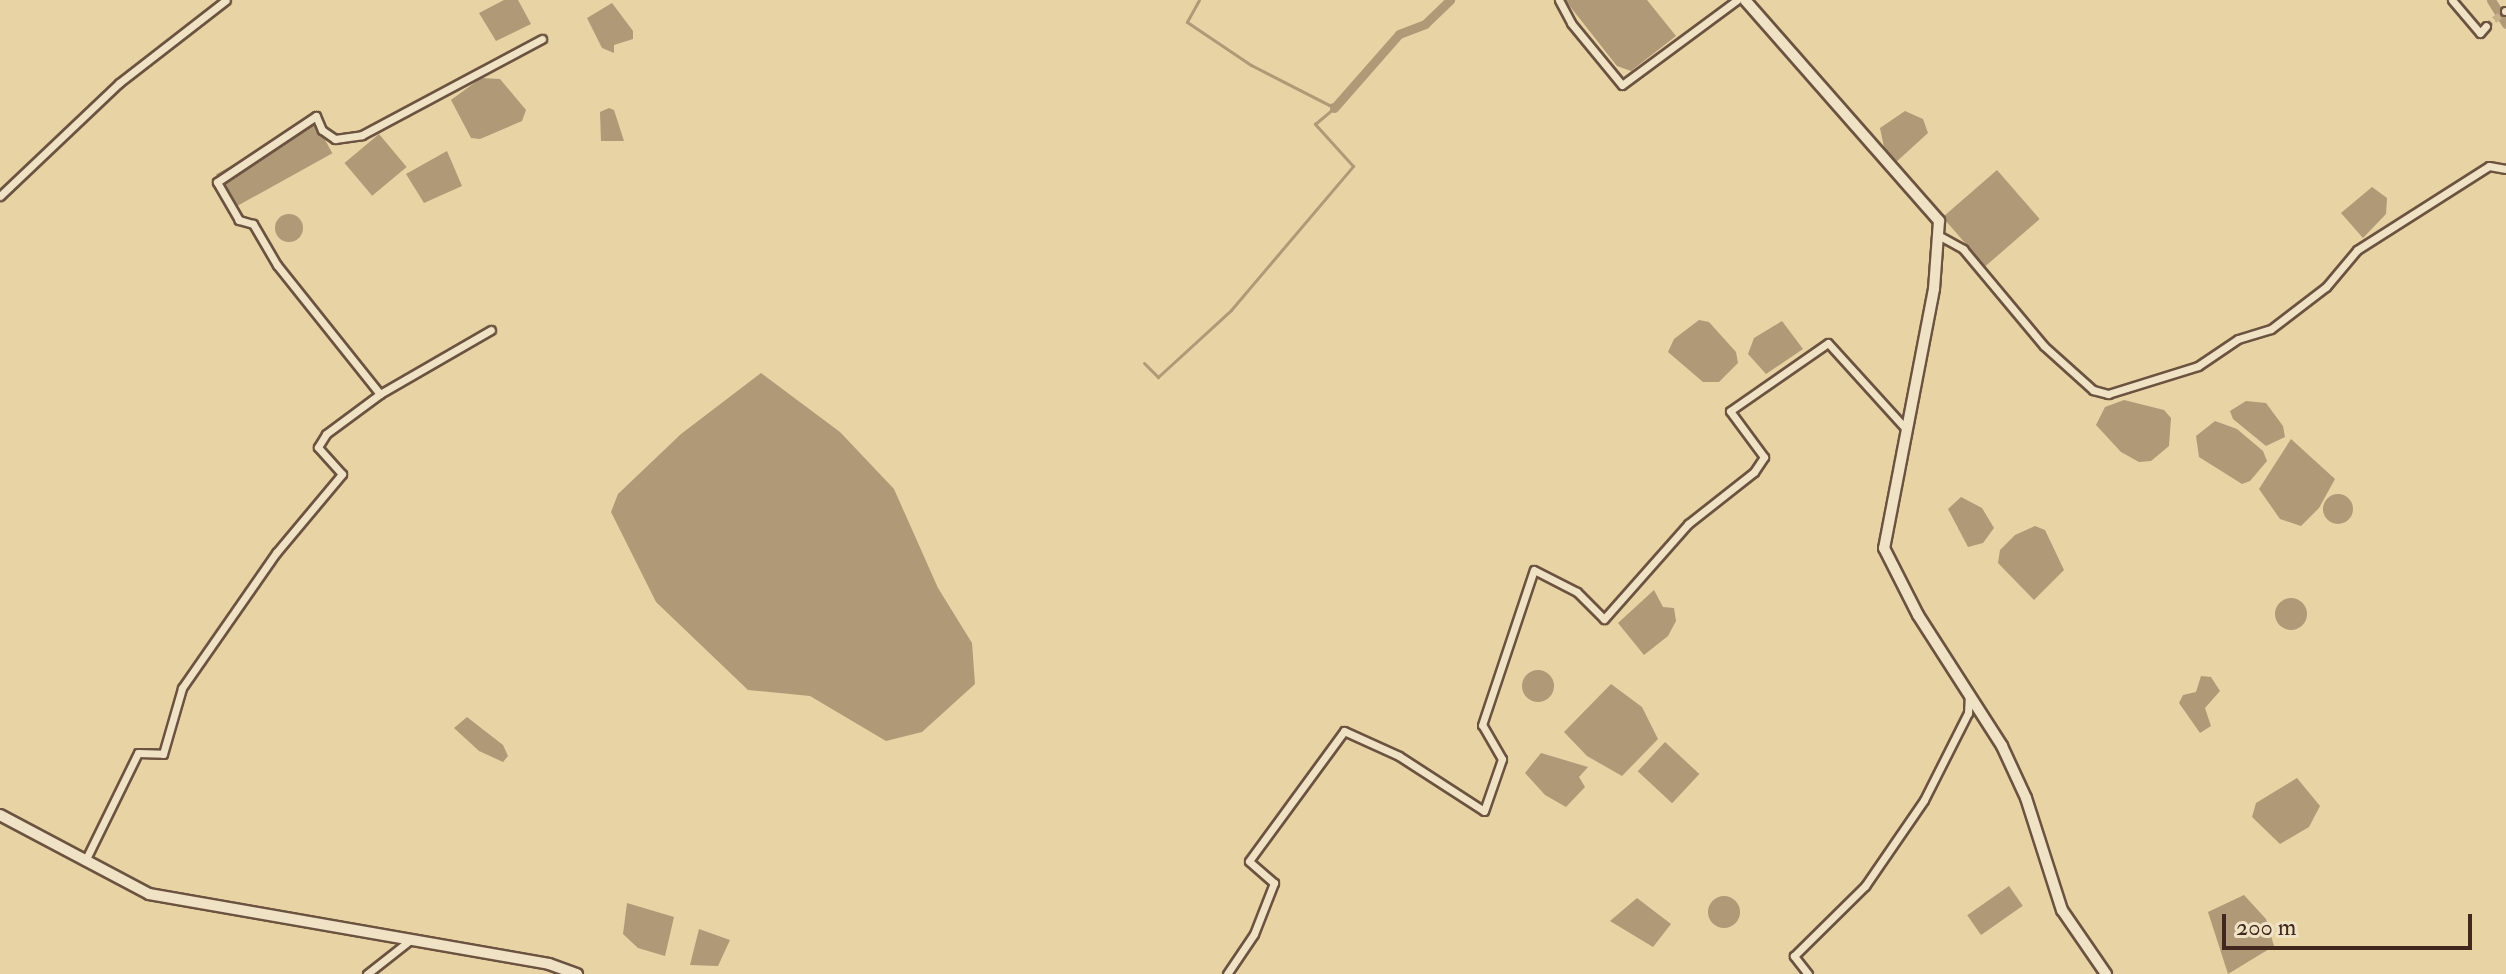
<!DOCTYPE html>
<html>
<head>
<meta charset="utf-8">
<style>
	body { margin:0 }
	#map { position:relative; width:2506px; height:974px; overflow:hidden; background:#e8d3a5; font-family:"IM FELL Double Pica",serif }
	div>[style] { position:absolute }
	.water>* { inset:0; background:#af9977; transform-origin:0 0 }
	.round { border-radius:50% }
	.stream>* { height:3px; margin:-1.5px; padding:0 1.5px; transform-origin:1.5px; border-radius:1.5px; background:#af9977 }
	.canal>* { height:9px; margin:-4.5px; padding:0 4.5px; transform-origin:4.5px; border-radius:4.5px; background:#af9977 }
	.street-tunnel>* { height:7px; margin-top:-3.5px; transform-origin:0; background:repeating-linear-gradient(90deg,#c7b18a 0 7px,transparent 0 10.5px) }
	.roads { filter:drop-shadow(2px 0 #6b5340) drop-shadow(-2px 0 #6b5340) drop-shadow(0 2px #6b5340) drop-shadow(0 -2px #6b5340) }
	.street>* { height:7px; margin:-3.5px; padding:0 3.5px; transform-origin:3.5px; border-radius:3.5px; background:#f0e2c4 }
	.secondary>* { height:10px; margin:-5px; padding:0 5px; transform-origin:5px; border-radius:5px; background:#f0e2c4 }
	span { translate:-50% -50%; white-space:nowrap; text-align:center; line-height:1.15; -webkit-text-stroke:8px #f0e2c4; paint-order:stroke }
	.scale { position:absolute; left:2222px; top:914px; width:250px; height:36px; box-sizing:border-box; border:4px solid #41281e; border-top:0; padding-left:10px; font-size:24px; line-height:28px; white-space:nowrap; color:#41281e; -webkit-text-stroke:6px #f0e2c4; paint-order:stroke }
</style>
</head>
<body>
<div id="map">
	<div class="water">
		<i style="clip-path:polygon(504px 0,518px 0,531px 24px,496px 41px,479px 13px)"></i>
		<i style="clip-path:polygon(1565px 0,1647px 0,1676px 36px,1631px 71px,1617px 66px)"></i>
		<i style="clip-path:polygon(612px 3px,633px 31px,633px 39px,614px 45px,614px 53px,602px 48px,587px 18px)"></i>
		<i style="clip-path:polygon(481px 78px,500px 79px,526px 110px,522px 121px,480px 139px,471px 138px,451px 100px)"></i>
		<i style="clip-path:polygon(609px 108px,614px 110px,624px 141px,601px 141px,600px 112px)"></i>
		<i style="clip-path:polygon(1905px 111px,1923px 119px,1928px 133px,1895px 163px,1885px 152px,1880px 128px)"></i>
		<i style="left:314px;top:120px;width:38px;height:112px;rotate:61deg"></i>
		<i style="left:379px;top:134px;width:43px;height:45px;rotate:50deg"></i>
		<i style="clip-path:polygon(447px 151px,462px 186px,424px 203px,406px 174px)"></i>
		<i style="left:1997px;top:170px;width:65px;height:72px;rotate:49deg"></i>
		<i style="clip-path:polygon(2372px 187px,2387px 198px,2386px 214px,2363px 238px,2341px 213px)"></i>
		<i class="round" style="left:275px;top:214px;width:28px;height:28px"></i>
		<i style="clip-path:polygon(1699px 320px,1709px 322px,1736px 352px,1738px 363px,1719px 382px,1703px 382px,1668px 352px,1674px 339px)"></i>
		<i style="clip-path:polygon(1782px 321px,1803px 349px,1766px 374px,1748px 354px,1754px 338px)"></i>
		<i style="clip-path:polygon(761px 373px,840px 432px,894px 489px,938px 588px,972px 643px,975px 684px,922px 732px,886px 741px,810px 696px,748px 690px,656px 602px,611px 512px,618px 494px,681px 434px)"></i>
		<i style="clip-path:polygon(2124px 400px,2164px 410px,2171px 418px,2169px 446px,2151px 461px,2139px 462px,2121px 452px,2096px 425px,2105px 407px)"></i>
		<i style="clip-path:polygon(2246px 401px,2266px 403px,2283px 426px,2285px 437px,2266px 446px,2233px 419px,2230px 411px)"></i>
		<i style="clip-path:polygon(2215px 421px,2237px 429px,2263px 451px,2267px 461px,2250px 481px,2242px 484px,2199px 457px,2196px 436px)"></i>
		<i style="clip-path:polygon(2291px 439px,2335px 479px,2319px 508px,2301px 526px,2280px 519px,2259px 489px)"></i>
		<i class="round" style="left:2323px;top:494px;width:30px;height:30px"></i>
		<i style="clip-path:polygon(1961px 497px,1982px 508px,1994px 528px,1983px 543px,1968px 547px,1948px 509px)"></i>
		<i style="clip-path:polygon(2035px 526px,2045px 530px,2064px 570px,2034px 600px,1998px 563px,2000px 550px,2015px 535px)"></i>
		<i style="clip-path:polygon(1654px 590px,1663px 607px,1674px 608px,1676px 621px,1668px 636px,1644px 655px,1618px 623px)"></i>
		<i class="round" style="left:2275px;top:598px;width:32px;height:32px"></i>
		<i class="round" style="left:1522px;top:670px;width:32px;height:32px"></i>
		<i style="clip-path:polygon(2201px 676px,2211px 677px,2220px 691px,2205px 708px,2211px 726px,2200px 733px,2179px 703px,2183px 695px,2196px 692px)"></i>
		<i style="clip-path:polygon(1611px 684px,1642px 707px,1658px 739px,1622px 776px,1587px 756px,1564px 732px)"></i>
		<i style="clip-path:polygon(467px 717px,503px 745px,508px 756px,503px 762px,479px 751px,454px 728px)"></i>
		<i style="left:1665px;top:742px;width:47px;height:40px;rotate:43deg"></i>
		<i style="clip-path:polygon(1541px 753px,1588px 767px,1579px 777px,1585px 787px,1566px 807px,1545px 795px,1525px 773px)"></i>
		<i style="clip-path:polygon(2297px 778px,2320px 806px,2309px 827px,2280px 844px,2252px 817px,2256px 803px)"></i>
		<i style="left:2009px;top:886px;width:24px;height:51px;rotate:55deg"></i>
		<i style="clip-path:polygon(2244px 895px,2266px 919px,2274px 946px,2228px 974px,2208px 912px)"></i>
		<i class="round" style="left:1708px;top:896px;width:32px;height:32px"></i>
		<i style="clip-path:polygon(1637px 898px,1671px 924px,1653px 947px,1610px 921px)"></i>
		<i style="clip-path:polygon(627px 903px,674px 917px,665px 956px,638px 948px,623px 934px)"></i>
		<i style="clip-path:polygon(699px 929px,730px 940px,718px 966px,690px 965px)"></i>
	</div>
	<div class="stream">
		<i style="left:1199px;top:0;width:25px;rotate:119deg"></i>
		<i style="left:1187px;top:22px;width:77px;rotate:33.9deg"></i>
		<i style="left:1251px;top:65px;width:88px;rotate:27.1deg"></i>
		<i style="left:1329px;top:105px;width:12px;rotate:-9deg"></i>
		<i style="left:1144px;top:363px;width:20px;rotate:45deg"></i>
		<i style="left:1158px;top:377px;width:99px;rotate:-42.5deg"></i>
		<i style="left:1231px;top:310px;width:189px;rotate:-49.7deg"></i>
		<i style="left:1353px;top:166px;width:57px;rotate:-132.1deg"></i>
		<i style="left:1315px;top:124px;width:25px;rotate:-40deg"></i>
	</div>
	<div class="canal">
		<i style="left:2491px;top:0;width:28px;rotate:58deg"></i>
		<i style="left:1334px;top:108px;width:98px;rotate:-48.7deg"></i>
		<i style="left:1399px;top:34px;width:28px;rotate:-21deg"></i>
		<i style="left:1425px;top:24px;width:35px;rotate:-44deg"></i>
	</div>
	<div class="street-tunnel">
		<i style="left:2486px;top:26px;width:24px;rotate:-38deg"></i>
	</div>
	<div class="roads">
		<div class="street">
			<i style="left:1559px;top:0;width:26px;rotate:62deg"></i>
			<i style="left:1571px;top:23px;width:80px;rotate:50.6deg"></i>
			<i style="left:1622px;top:85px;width:143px;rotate:-36.5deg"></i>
			<i style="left:2452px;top:0;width:43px;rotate:49.7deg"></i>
			<i style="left:2480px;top:33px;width:9px;rotate:-49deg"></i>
			<i style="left:2505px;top:11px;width:1px"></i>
			<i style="left:0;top:196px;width:164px;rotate:-43.5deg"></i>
			<i style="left:119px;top:83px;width:135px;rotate:-37.8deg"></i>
			<i style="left:1938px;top:235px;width:29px;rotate:29deg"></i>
			<i style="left:1963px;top:249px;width:126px;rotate:50.1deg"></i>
			<i style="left:2044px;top:346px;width:66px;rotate:41.9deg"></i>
			<i style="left:2093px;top:390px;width:16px;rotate:15deg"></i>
			<i style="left:2108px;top:394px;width:94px;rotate:-17.3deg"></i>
			<i style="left:2198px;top:366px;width:48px;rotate:-34deg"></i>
			<i style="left:2238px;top:339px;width:34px;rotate:-17deg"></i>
			<i style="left:2271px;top:329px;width:69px;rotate:-37.4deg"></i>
			<i style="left:2326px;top:287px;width:48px;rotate:-50deg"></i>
			<i style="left:2357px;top:250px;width:156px;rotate:-32.5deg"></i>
			<i style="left:2489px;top:166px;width:17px;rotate:10deg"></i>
			<i style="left:380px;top:394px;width:128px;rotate:-30deg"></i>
			<i style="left:85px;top:861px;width:120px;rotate:-63.9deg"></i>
			<i style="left:138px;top:753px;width:25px;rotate:2deg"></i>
			<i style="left:163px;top:754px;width:69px;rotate:-73.9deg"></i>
			<i style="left:182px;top:688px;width:165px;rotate:-55.2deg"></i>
			<i style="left:276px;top:553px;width:103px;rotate:-50.1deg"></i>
			<i style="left:342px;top:474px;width:36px;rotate:-132deg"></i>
			<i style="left:318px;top:447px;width:15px;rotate:-58deg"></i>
			<i style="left:326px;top:434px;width:67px;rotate:-36.5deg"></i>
			<i style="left:380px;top:394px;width:165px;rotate:-128.6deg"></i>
			<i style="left:277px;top:265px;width:48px;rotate:-120.3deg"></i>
			<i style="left:253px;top:224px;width:15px;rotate:-164deg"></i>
			<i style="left:239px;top:220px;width:44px;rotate:-120.1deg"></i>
			<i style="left:217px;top:182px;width:119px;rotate:-33.7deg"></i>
			<i style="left:316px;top:116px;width:15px;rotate:67deg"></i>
			<i style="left:322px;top:130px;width:16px;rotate:35deg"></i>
			<i style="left:335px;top:139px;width:27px;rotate:-8deg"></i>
			<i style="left:362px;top:135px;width:204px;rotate:-28.1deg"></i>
			<i style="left:367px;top:974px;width:53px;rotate:-38.2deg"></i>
			<i style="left:1227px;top:974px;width:48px;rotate:-56deg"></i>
			<i style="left:1254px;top:934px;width:55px;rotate:-68.6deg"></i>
			<i style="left:1274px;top:883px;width:33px;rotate:-139deg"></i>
			<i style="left:1249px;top:861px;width:161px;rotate:-53.8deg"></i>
			<i style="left:1344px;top:731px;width:60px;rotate:24.4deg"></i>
			<i style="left:1399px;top:756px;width:101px;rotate:32.9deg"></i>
			<i style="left:1484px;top:811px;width:55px;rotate:-70.9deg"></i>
			<i style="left:1502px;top:759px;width:39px;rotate:-120deg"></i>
			<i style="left:1482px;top:725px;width:163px;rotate:-71.5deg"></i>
			<i style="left:1534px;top:570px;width:48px;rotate:27.1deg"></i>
			<i style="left:1577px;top:592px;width:38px;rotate:45deg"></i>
			<i style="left:1604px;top:619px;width:127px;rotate:-48.5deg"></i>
			<i style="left:1688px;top:524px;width:84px;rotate:-38.2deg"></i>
			<i style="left:1754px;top:472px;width:18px;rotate:-56deg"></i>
			<i style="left:1764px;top:457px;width:57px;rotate:-126.5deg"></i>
			<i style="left:1730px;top:411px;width:119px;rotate:-34.8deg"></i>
			<i style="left:1828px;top:343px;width:115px;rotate:47.8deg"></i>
			<i style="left:1808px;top:974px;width:23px;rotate:-128deg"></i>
			<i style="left:1794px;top:956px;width:100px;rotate:-44.6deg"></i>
			<i style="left:1865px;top:886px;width:104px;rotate:-55.5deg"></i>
			<i style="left:1924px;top:800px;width:97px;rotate:-63.2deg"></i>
			<i style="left:1968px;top:713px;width:17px;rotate:-87deg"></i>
		</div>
		<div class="secondary">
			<i style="left:1745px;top:0;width:294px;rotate:48.7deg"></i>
			<i style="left:1939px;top:221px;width:68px;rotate:94.2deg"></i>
			<i style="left:1934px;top:289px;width:264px;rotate:100.9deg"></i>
			<i style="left:1884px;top:548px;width:75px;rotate:63.1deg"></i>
			<i style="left:1918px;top:615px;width:156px;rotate:57.3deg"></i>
			<i style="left:2002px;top:746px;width:57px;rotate:65.2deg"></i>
			<i style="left:2026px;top:798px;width:118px;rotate:72.2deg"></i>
			<i style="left:2062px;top:910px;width:78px;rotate:55.5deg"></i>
			<i style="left:0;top:815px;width:169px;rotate:27.9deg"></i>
			<i style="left:149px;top:894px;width:406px;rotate:9.9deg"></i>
			<i style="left:549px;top:964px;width:30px;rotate:20deg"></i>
		</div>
	</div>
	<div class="scale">200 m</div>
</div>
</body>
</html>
